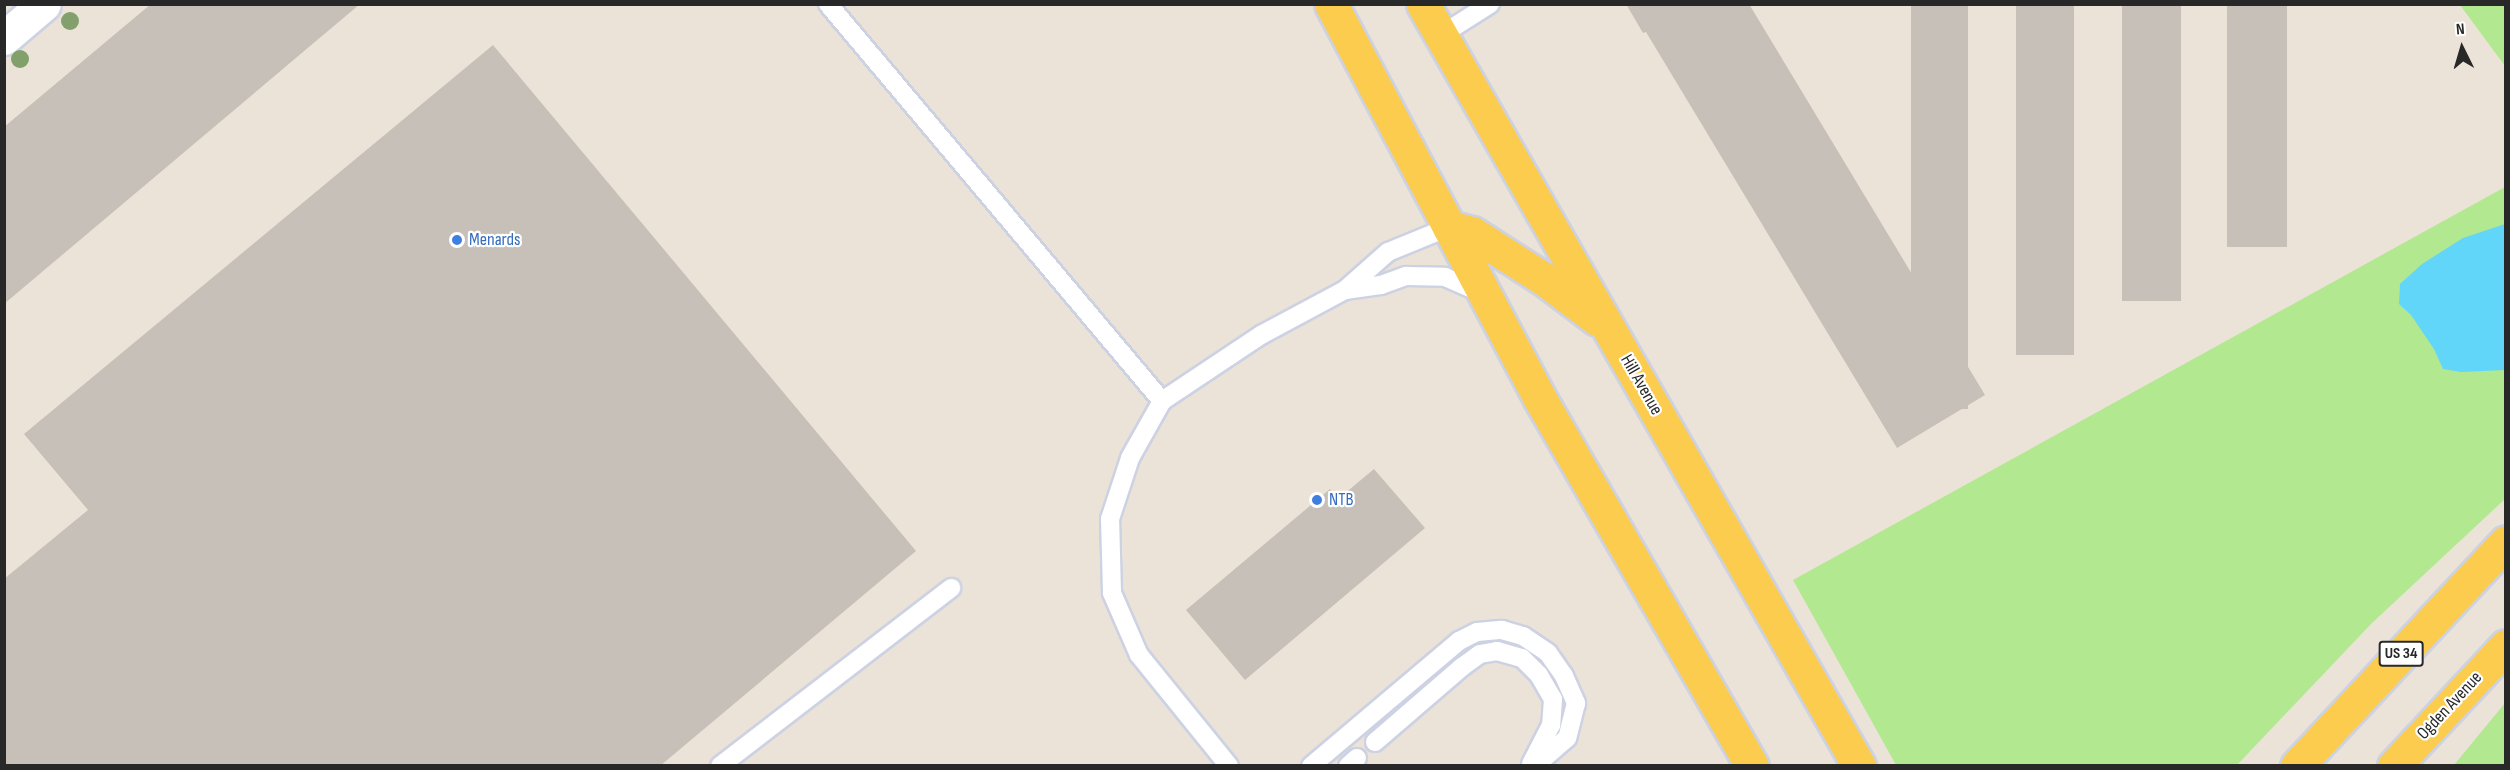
<!DOCTYPE html>
<html>
<head>
<meta charset="utf-8">
<style>
	body { margin:0 }
	#map { position:relative; width:2510px; height:770px; overflow:hidden; background:#ece3d8; font-family:"Sofia Sans Condensed",sans-serif }
	div>[style] { position:absolute }
	.green>* { inset:0; background:#b1e890 }
	.water>* { inset:0; background:#62d6f8 }
	.building>* { inset:0; background:#c7c0b8; transform-origin:0 0 }
	.roads { filter:drop-shadow(2px 0 #cdd2e3) drop-shadow(-2px 0 #cdd2e3) drop-shadow(0 2px #cdd2e3) drop-shadow(0 -2px #cdd2e3) }
	.service>* { height:18px; margin:-9px; padding:0 9px; transform-origin:9px; border-radius:9px; background:#fff }
	.tertiary>* { height:33px; margin:-16.5px; padding:0 16.5px; transform-origin:16.5px; border-radius:16.5px; background:#fff }
	.primary>* { height:33px; margin:-16.5px; padding:0 16.5px; transform-origin:16.5px; border-radius:16.5px; background:#fbcc4e }
	.trees>* { width:18px; height:18px; margin:-9px; border-radius:50%; background:#81a06c }
	.dots>* { width:16px; height:16px; translate:-50% -50%; box-sizing:border-box; border:3px solid #fff; border-radius:50% }
	span { translate:-50% -50%; white-space:nowrap; text-align:center; line-height:1.15; -webkit-text-stroke:4.5px #fff; paint-order:stroke }
	.shield-label span { padding:2px 4px; background:#fff; border:2px solid; border-radius:4px; -webkit-text-stroke-width:0 }
	.shield-label { font-size:16px; color:#282828; font-weight:700 }
	.shop-label { font-size:18px; color:#366cbe }
	.left { translate:0 -50%; text-align:left }
	.street-label { font-size:18px; color:#282828 }
	.frame { position:absolute; inset:0; border:6px solid #282828; pointer-events:none }
	.north { position:absolute; left:2432px; top:18px; width:60px; height:60px; -webkit-text-stroke:4px #fff; paint-order:stroke; rotate:355deg; font-size:16px; font-weight:700; line-height:24px; text-align:center; color:#282828 }
	.north::after { content:''; display:block; margin:auto; width:21px; height:27px; background:#282828; clip-path:polygon(50% 0,100% 100%,50% 72%,0 100%) }
</style>
</head>
<body>
<div id="map">
	<div class="green">
		<i style="clip-path:polygon(2460px 5px,2505px 5px,2505px 66px)"></i>
		<i style="clip-path:polygon(2505px 187px,2505px 499px,2372px 623px,2237px 765px,1896px 765px,1793px 580px)"></i>
		<i style="clip-path:polygon(2505px 703px,2505px 765px,2454px 765px)"></i>
	</div>
	<div class="water">
		<i style="clip-path:polygon(2505px 224px,2505px 370px,2461px 372px,2443px 369px,2434px 349px,2411px 315px,2399px 304px,2400px 284px,2422px 264px,2463px 238px)"></i>
	</div>
	<div class="building">
		<i style="clip-path:polygon(151px 4px,360px 4px,4px 304px,4px 127px)"></i>
		<i style="clip-path:polygon(1626px 4px,1749px 4px,1985px 395px,1897px 448px,1646px 32px,1643px 33px)"></i>
		<i style="left:1911px;top:4px;width:57px;height:405px"></i>
		<i style="left:2016px;top:4px;width:58px;height:351px"></i>
		<i style="left:2122px;top:4px;width:59px;height:297px"></i>
		<i style="left:2227px;top:4px;width:60px;height:243px"></i>
		<i style="clip-path:polygon(493px 45px,916px 551px,660px 766px,4px 766px,4px 579px,88px 510px,24px 434px)"></i>
		<i style="clip-path:polygon(1374px 469px,1425px 528px,1245px 680px,1186px 610px,1330px 489px,1338px 499px)"></i>
	</div>
	<div class="roads">
		<div class="service">
			<i style="left:828px;top:4px;width:519px;rotate:49.93deg"></i>
			<i style="left:1441px;top:35px;width:58px;rotate:-32.3deg"></i>
			<i style="left:1345px;top:290px;width:36px;rotate:-8deg"></i>
			<i style="left:1381px;top:285px;width:27px;rotate:-20deg"></i>
			<i style="left:1406px;top:276px;width:39px;rotate:1deg"></i>
			<i style="left:1445px;top:277px;width:40px;rotate:23.4deg"></i>
			<i style="left:1375px;top:742px;width:115px;rotate:-40.8deg"></i>
			<i style="left:1462px;top:667px;width:22px;rotate:-36deg"></i>
			<i style="left:1480px;top:654px;width:17px;rotate:-10deg"></i>
			<i style="left:1497px;top:651px;width:26px;rotate:16deg"></i>
			<i style="left:1522px;top:658px;width:24px;rotate:45deg"></i>
			<i style="left:1539px;top:675px;width:28px;rotate:60deg"></i>
			<i style="left:1553px;top:699px;width:26px;rotate:94deg"></i>
			<i style="left:1551px;top:725px;width:44px;rotate:117.1deg"></i>
			<i style="left:720px;top:766px;width:292px;rotate:-37.6deg"></i>
			<i style="left:1229px;top:766px;width:143px;rotate:-129deg"></i>
			<i style="left:1139px;top:655px;width:68px;rotate:-113.5deg"></i>
			<i style="left:1112px;top:593px;width:74px;rotate:-91.5deg"></i>
			<i style="left:1110px;top:519px;width:64px;rotate:-71.8deg"></i>
			<i style="left:1130px;top:458px;width:65px;rotate:-60.7deg"></i>
			<i style="left:1162px;top:401px;width:119px;rotate:-33.7deg"></i>
			<i style="left:1261px;top:335px;width:95px;rotate:-28.2deg"></i>
			<i style="left:1345px;top:290px;width:57px;rotate:-41.5deg"></i>
			<i style="left:1388px;top:252px;width:66px;rotate:-22.3deg"></i>
			<i style="left:1311px;top:766px;width:194px;rotate:-40.2deg"></i>
			<i style="left:1459px;top:641px;width:20px;rotate:-27deg"></i>
			<i style="left:1477px;top:632px;width:25px;rotate:-5deg"></i>
			<i style="left:1502px;top:630px;width:22px;rotate:16deg"></i>
			<i style="left:1523px;top:636px;width:30px;rotate:34deg"></i>
			<i style="left:1548px;top:653px;width:28px;rotate:55deg"></i>
			<i style="left:1564px;top:676px;width:30px;rotate:66deg"></i>
			<i style="left:1576px;top:703px;width:36px;rotate:104deg"></i>
			<i style="left:1567px;top:738px;width:43px;rotate:138.8deg"></i>
			<i style="left:1348px;top:766px;width:12px;rotate:-42deg"></i>
		</div>
		<div class="tertiary">
			<i style="left:4px;top:38px;width:52px;rotate:-40.4deg"></i>
		</div>
		<div class="primary">
			<i style="left:1331px;top:4px;width:445px;rotate:62.1deg"></i>
			<i style="left:1539px;top:397px;width:426px;rotate:60deg"></i>
			<i style="left:1423px;top:4px;width:878px;rotate:60.22deg"></i>
			<i style="left:1449px;top:227px;width:24px;rotate:15deg"></i>
			<i style="left:1472px;top:233px;width:85px;rotate:32.6deg"></i>
			<i style="left:1544px;top:279px;width:66px;rotate:37deg"></i>
			<i style="left:2297px;top:766px;width:306px;rotate:-47deg"></i>
			<i style="left:2394px;top:766px;width:164px;rotate:-47deg"></i>
		</div>
	</div>
	<div class="trees">
		<i style="left:70px;top:21px"></i>
		<i style="left:20px;top:59px"></i>
	</div>
	<div class="dots">
		<i style="left:457px;top:240px;background:#3f7fe0"></i>
		<i style="left:1317px;top:500px;background:#3f7fe0"></i>
	</div>
	<div class="shield-label">
		<span style="left:2401px;top:654px">US 34</span>
	</div>
	<div class="shop-label">
		<span class="left" style="left:469px;top:240px">Menards</span>
		<span class="left" style="left:1329px;top:500px">NTB</span>
	</div>
	<div class="street-label">
		<span style="left:1641px;top:385px;rotate:60deg">Hill Avenue</span>
		<span style="left:2450px;top:706px;rotate:-47deg">Ogden Avenue</span>
	</div>
	<div class="frame"></div>
	<div class="north">N</div>
</div>
</body>
</html>
